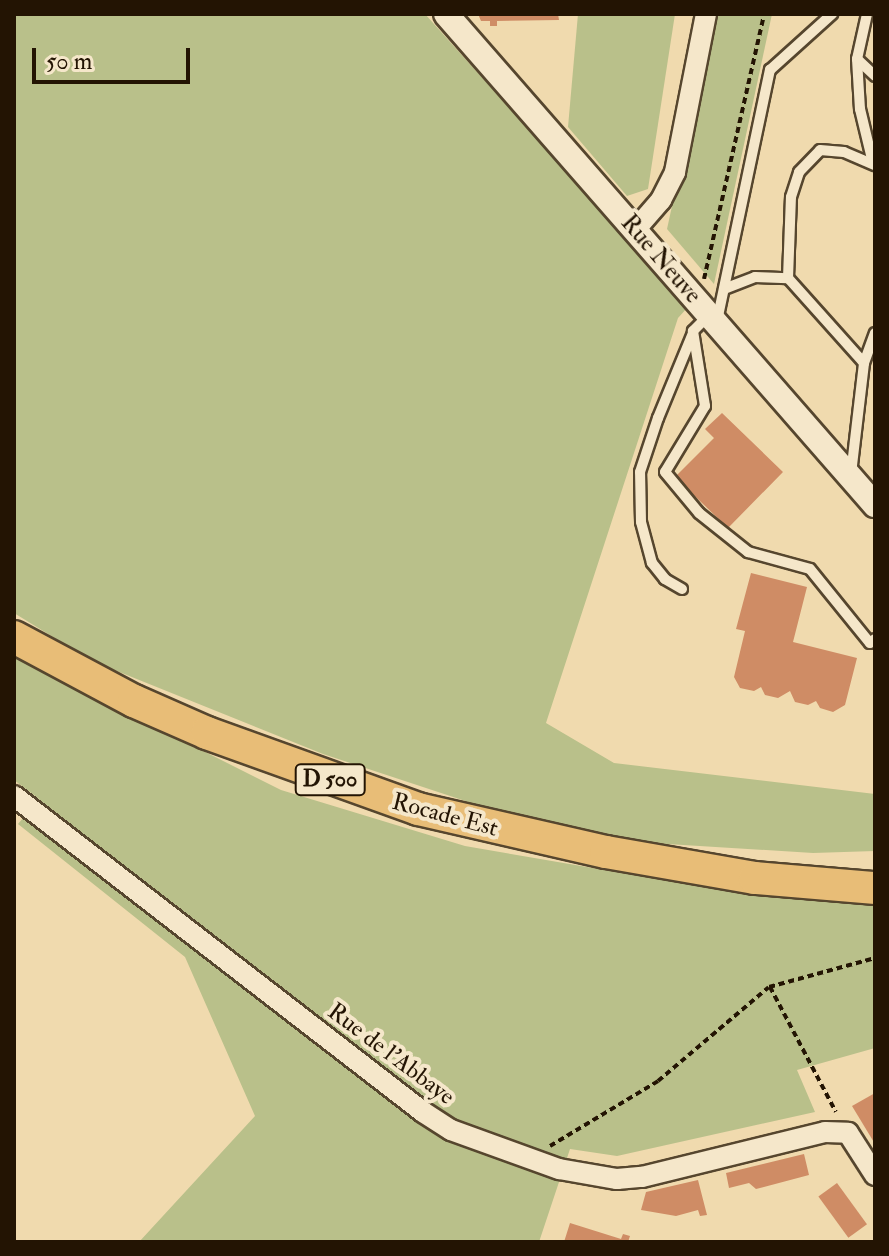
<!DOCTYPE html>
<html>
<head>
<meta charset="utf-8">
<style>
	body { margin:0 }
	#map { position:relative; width:889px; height:1256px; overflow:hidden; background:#f0daae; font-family:"IM FELL Double Pica",serif }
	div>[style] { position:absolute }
	.green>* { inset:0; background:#b9c08a }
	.building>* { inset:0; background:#cf8c65; transform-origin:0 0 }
	.path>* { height:4px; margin-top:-2px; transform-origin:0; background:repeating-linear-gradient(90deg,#231403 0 6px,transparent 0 10px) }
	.roads { filter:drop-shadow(2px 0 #56462e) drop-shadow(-2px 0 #56462e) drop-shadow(0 2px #56462e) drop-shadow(0 -2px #56462e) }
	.service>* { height:10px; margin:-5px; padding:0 5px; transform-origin:5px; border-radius:5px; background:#f5e7ca }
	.minor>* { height:20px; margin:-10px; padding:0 10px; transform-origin:10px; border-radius:10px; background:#f5e7ca }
	.tertiary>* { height:24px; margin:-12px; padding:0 12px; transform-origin:12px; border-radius:12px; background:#f5e7ca }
	.primary>* { height:32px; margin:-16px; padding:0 16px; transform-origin:16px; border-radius:16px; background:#e8bd77 }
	span { translate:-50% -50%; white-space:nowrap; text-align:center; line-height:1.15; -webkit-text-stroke:8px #f5e7ca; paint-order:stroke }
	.shield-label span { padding:2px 6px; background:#f5e7ca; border:2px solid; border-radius:6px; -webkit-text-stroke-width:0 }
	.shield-label { font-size:22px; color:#231403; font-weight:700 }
	.street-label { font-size:24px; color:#231403 }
	.frame { position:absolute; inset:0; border:16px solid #231403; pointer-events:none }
	.scale { position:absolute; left:32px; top:48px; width:158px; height:36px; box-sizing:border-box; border:4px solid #231403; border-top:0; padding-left:10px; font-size:24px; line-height:28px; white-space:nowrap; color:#231403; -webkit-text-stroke:6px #f5e7ca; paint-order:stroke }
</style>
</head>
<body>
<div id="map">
	<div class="green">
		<i style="clip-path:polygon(14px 14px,425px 14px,688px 307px,678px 318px,546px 723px,614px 763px,875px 794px,875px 851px,813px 853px,651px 843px,514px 817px,323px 754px,92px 661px,14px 613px)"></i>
		<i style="clip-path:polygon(578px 14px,675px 14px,648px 189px,627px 196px,568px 127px)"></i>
		<i style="clip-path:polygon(714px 14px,772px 14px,714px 284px,667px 229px)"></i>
		<i style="clip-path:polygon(14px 656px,281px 790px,465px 846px,739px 893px,875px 905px,875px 1048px,797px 1070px,815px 1112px,617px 1156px,570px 1149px,539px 1242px,139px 1242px,255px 1116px,185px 957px,18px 824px,39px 799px,14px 780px)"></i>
	</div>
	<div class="building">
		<i style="clip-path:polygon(478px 14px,558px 14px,559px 20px,497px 21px,497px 26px,490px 26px,490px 21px,481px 21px)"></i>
		<i style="clip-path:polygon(722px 413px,783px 472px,728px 528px,675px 477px,714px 438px,705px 429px)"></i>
		<i style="clip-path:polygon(751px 573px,807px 587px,793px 642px,857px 658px,845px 705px,833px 712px,820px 708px,816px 701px,808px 705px,795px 702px,790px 691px,778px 698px,765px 695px,761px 687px,754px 691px,740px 688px,734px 677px,745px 631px,736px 629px)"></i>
		<i style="clip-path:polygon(875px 1093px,875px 1144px,852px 1106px)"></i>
		<i style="clip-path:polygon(804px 1154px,809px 1175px,756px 1189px,749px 1183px,729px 1188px,726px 1173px)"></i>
		<i style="clip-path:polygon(698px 1180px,707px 1215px,700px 1216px,698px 1210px,676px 1216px,641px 1210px,646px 1192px)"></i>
		<i style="left:837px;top:1183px;width:51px;height:23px;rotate:54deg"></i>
		<i style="clip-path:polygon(570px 1223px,621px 1239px,623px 1234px,630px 1236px,628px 1242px,564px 1242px)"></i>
	</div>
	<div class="path">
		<i style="left:704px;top:279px;width:272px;rotate:-77.2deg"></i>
		<i style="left:770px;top:987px;width:141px;rotate:62.2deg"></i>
		<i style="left:550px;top:1146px;width:126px;rotate:-31deg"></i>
		<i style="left:658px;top:1081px;width:145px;rotate:-40.3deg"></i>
		<i style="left:769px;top:987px;width:110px;rotate:-15.3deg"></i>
	</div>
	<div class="roads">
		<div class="service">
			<i style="left:867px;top:14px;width:46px;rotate:102.5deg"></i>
			<i style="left:857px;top:59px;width:25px;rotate:43deg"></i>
			<i style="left:857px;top:59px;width:50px;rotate:86.6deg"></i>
			<i style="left:860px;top:109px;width:56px;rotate:76.5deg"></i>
			<i style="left:724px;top:289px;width:33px;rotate:-21deg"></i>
			<i style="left:755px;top:277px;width:33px;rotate:2deg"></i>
			<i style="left:709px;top:315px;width:23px;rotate:135deg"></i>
			<i style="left:693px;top:331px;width:76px;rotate:80.9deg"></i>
			<i style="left:705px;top:406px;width:77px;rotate:121.2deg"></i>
			<i style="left:665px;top:472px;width:53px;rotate:50.3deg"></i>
			<i style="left:699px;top:513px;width:63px;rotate:38.5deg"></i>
			<i style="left:748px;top:552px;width:64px;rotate:15.3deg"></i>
			<i style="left:810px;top:569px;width:95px;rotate:51deg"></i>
			<i style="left:870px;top:643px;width:6px;rotate:-39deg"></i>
			<i style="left:717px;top:321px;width:257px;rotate:-78.1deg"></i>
			<i style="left:770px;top:70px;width:84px;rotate:-42.1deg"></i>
			<i style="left:864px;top:363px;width:32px;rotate:-70deg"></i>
			<i style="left:851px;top:474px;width:112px;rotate:-83.3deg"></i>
			<i style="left:864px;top:363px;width:114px;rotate:-131.8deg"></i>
			<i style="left:788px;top:278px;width:81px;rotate:-87.9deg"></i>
			<i style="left:791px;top:197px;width:26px;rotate:-72deg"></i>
			<i style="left:799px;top:172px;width:30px;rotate:-46deg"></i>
			<i style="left:820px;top:150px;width:24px;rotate:5deg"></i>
			<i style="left:844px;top:152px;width:34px;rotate:23deg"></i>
			<i style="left:682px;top:589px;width:20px;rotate:-150deg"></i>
			<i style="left:665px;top:579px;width:21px;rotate:-129deg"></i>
			<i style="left:652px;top:563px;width:42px;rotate:-105deg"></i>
			<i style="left:641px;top:522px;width:50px;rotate:-91.1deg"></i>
			<i style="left:640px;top:472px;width:57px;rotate:-71.6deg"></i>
			<i style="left:658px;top:418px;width:92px;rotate:-67.6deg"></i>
		</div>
		<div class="minor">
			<i style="left:635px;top:230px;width:40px;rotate:-49deg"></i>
			<i style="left:661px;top:200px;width:31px;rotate:-63deg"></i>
			<i style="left:675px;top:172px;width:161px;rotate:-78.9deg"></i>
			<i style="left:14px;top:796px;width:517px;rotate:37.69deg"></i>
			<i style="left:423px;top:1112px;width:33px;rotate:33deg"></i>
			<i style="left:451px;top:1130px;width:115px;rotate:19.9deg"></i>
			<i style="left:559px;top:1169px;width:59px;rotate:9.8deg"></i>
			<i style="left:617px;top:1179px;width:25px;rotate:-5deg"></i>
			<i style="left:642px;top:1177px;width:188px;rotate:-13.8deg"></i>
			<i style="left:825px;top:1132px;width:23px;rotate:2deg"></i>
			<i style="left:848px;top:1133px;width:50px;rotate:57.3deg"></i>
		</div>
		<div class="tertiary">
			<i style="left:446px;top:14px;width:652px;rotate:48.86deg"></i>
		</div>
		<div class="primary">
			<i style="left:14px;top:637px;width:136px;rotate:28.1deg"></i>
			<i style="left:134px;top:701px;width:80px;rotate:23.7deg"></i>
			<i style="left:207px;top:733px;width:224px;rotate:19.8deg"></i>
			<i style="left:418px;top:809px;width:193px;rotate:12.9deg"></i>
			<i style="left:606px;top:852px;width:151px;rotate:9.9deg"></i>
			<i style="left:755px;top:878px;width:120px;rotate:4.8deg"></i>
		</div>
	</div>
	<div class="shield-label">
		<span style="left:330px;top:780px">D 500</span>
	</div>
	<div class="street-label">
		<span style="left:661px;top:259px;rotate:49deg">Rue Neuve</span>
		<span style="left:445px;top:815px;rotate:15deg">Rocade Est</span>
		<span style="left:391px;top:1054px;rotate:37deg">Rue de l'Abbaye</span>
	</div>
	<div class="frame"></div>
	<div class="scale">50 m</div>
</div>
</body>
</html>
